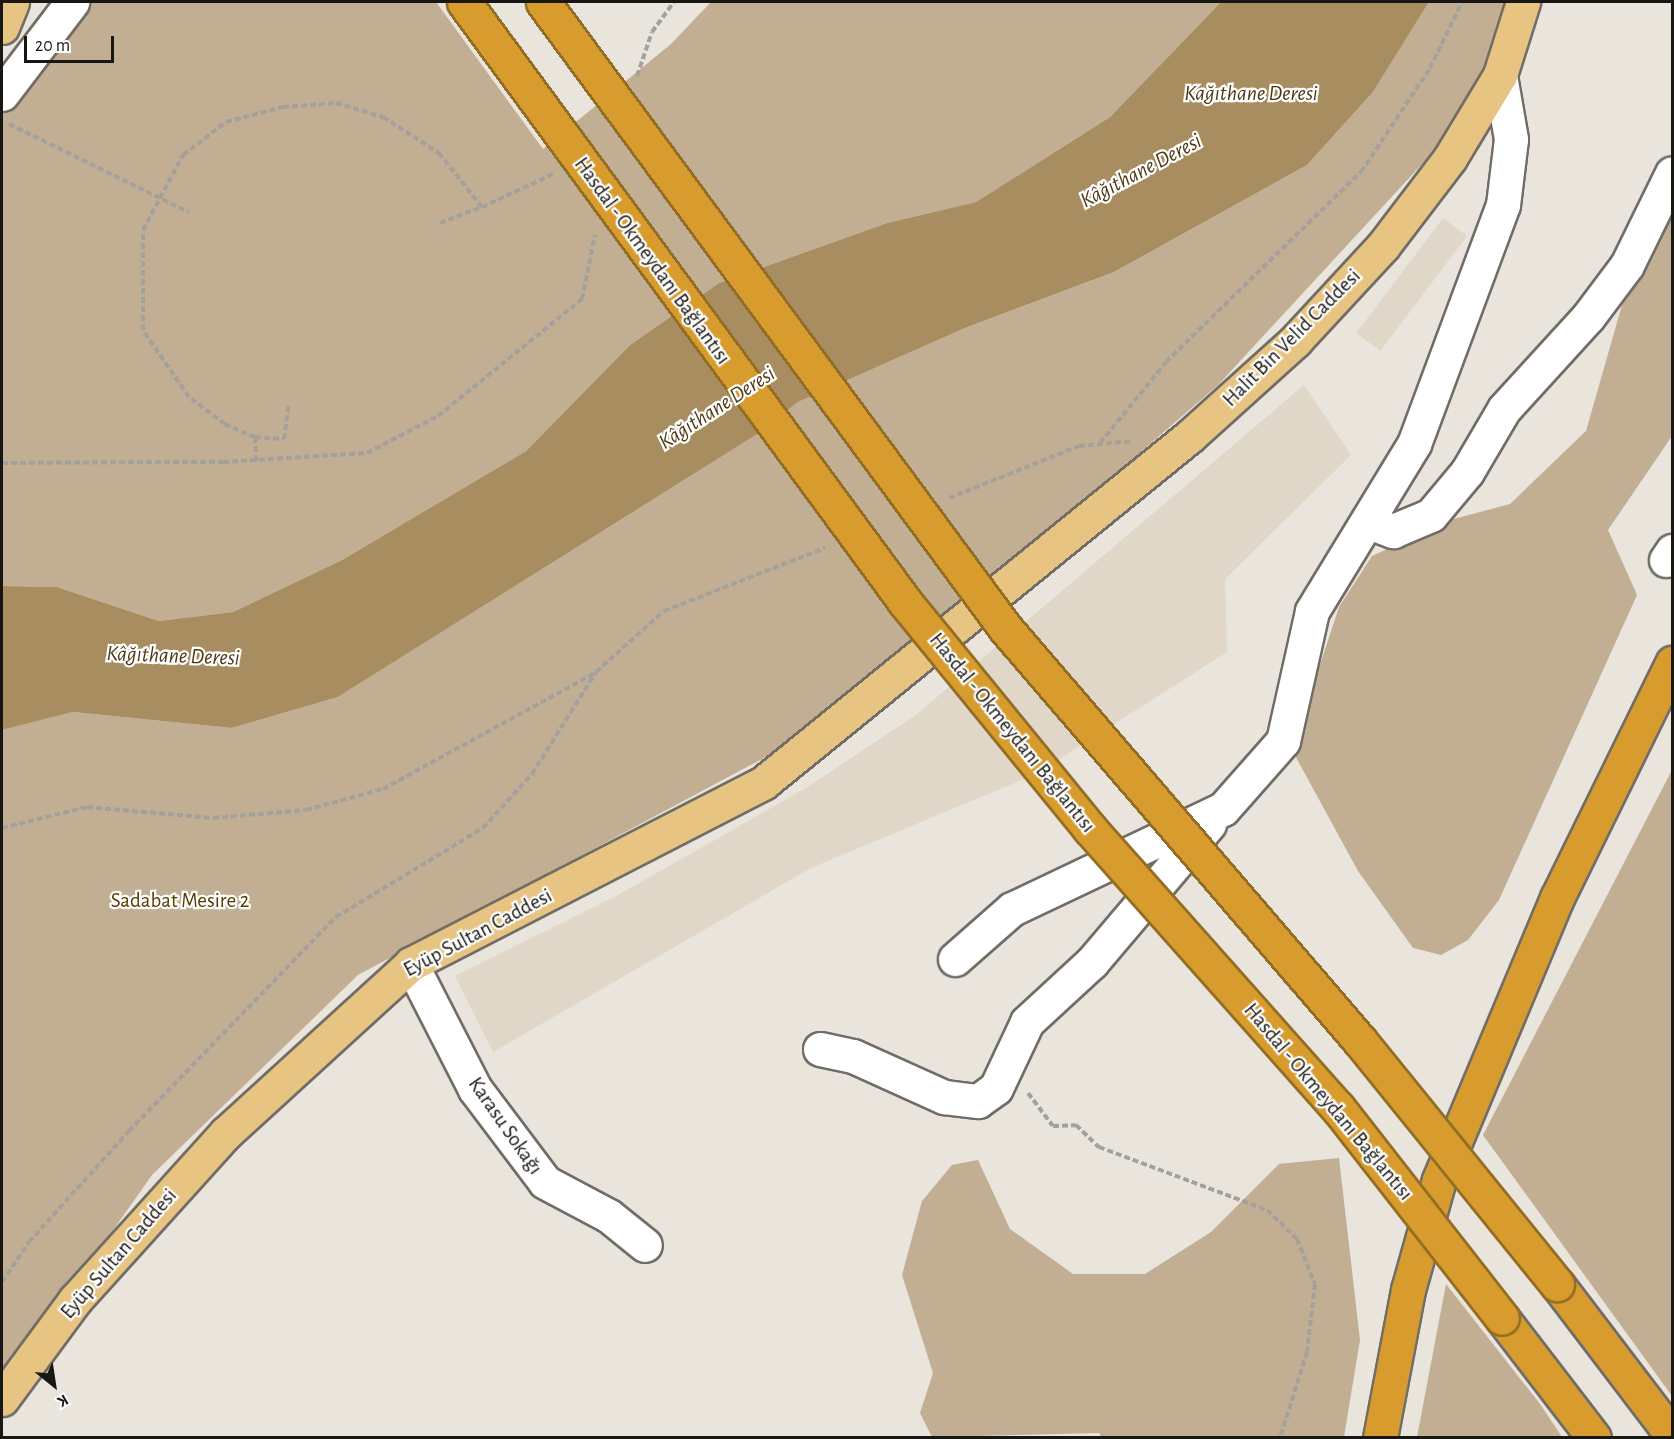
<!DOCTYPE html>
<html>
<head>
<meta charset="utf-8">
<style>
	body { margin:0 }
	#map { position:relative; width:1674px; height:1439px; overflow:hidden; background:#e9e4dc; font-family:"Alegreya Sans",sans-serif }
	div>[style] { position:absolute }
	.built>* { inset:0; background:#e1d7c9; transform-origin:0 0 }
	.green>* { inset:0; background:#c1ae93 }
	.water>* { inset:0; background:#a88d61 }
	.path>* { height:4px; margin-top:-2px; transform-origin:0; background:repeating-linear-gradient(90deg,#a4a09a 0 6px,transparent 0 9px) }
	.roads { filter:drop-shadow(2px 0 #716d66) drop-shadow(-2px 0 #716d66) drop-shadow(0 2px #716d66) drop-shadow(0 -2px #716d66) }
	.minor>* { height:33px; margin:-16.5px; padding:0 16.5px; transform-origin:16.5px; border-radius:16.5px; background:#fff }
	.major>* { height:33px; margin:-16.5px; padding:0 16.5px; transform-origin:16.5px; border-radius:16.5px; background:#e7c481 }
	.highway>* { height:33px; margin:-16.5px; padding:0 16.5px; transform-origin:16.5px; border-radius:16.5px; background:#d79c2d }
	.bridges { filter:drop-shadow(2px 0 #946d24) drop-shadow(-2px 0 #946d24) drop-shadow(0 2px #946d24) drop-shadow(0 -2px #946d24) }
	.highway-bridge>* { height:33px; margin:-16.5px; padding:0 16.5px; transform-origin:16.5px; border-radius:16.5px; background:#d79c2d }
	span { translate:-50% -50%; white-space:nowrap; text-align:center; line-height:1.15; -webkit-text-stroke:4.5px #fff; paint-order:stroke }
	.street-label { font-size:21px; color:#191714 }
	.park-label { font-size:21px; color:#593c01 }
	.water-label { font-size:22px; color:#4e3915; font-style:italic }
	.frame { position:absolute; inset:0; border:3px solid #191714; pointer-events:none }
	.north { position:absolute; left:24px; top:1355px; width:60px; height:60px; -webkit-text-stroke:4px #fff; paint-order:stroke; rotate:150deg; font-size:16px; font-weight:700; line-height:24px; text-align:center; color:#191714 }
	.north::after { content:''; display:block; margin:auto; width:21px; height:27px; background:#191714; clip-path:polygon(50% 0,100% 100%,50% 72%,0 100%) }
	.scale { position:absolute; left:24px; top:36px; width:90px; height:27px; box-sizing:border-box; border:3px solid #191714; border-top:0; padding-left:8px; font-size:18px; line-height:21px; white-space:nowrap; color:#191714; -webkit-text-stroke:4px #fff; paint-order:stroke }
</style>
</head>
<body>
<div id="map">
	<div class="built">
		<i style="left:1443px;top:218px;width:30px;height:144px;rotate:37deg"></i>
		<i style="clip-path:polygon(1304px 385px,1351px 455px,1225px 579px,1227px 652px,1036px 774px,811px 868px,493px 1052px,455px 976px,618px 895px,806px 788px,916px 715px)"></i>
	</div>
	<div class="green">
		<i style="clip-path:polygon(89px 2px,436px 2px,543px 149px,671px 44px,711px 2px,1221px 2px,1110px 117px,976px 202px,887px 223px,719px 283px,630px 345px,526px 451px,342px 560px,233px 612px,159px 621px,57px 587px,2px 586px,2px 112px)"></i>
		<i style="clip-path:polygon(1429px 2px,1516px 2px,1496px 72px,1423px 163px,1219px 384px,866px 691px,775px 752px,358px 975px,152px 1175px,2px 1388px,2px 730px,73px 712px,232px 728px,338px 697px,759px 433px,798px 402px,965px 328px,1114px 272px,1307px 165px,1373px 92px)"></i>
		<i style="clip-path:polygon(1672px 197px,1672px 436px,1608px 530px,1637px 595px,1499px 900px,1468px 940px,1441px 955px,1413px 948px,1358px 871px,1292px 750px,1339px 607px,1372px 556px,1450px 520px,1510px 504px,1586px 431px,1628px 284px)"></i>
		<i style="clip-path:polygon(1672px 770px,1672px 1396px,1483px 1135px)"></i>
		<i style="clip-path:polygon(1339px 1158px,1360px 1340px,1344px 1437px,1102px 1438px,1099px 1433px,932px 1437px,920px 1413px,933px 1373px,902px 1275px,922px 1201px,952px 1165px,978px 1160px,1010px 1229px,1073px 1274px,1145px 1274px,1211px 1232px,1279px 1164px)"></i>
		<i style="clip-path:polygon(1446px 1284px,1540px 1404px,1562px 1437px,1417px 1437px)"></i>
	</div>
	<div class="water">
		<i style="clip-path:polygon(1221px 2px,1429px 2px,1373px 92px,1307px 165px,1114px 272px,965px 328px,798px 402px,759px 433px,338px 697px,232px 728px,73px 712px,2px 730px,2px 586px,57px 587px,159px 621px,233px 612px,342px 560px,526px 451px,630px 345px,719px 283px,887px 223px,976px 202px,1110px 117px)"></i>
	</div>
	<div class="path">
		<i style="left:637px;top:76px;width:46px;rotate:-71.2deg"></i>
		<i style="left:652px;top:32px;width:37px;rotate:-54deg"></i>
		<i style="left:9px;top:124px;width:200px;rotate:26.1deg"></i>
		<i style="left:440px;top:223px;width:45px;rotate:-20.9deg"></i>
		<i style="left:255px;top:437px;width:29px;rotate:4deg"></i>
		<i style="left:284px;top:439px;width:35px;rotate:-82deg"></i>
		<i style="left:1100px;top:443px;width:104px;rotate:-50.8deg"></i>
		<i style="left:1166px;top:362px;width:272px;rotate:-44.3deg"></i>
		<i style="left:1361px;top:172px;width:125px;rotate:-56.4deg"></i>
		<i style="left:1430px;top:68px;width:73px;rotate:-64.1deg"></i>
		<i style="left:256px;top:461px;width:24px;rotate:-92deg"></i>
		<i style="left:255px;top:437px;width:33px;rotate:-157deg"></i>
		<i style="left:225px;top:424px;width:45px;rotate:-143.1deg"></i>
		<i style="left:189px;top:397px;width:81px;rotate:-124.5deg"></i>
		<i style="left:143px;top:330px;width:100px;rotate:-90deg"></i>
		<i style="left:143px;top:230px;width:85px;rotate:-61.9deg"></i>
		<i style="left:183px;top:155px;width:54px;rotate:-37.5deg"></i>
		<i style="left:226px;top:122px;width:59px;rotate:-14.7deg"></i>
		<i style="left:283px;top:107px;width:53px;rotate:-4.3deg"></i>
		<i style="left:336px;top:103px;width:49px;rotate:16.6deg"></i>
		<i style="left:383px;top:117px;width:67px;rotate:32.7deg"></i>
		<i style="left:439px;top:153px;width:69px;rotate:51.5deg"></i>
		<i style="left:482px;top:207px;width:78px;rotate:-24.9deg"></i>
		<i style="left:2px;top:463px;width:221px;rotate:-0.3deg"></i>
		<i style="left:223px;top:462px;width:144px;rotate:-3.6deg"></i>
		<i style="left:367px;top:453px;width:80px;rotate:-27.5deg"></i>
		<i style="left:438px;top:416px;width:186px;rotate:-39.1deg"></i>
		<i style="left:582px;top:299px;width:66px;rotate:-78.7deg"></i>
		<i style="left:949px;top:498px;width:140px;rotate:-21.8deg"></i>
		<i style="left:1079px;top:446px;width:54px;rotate:-5.3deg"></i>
		<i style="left:2px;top:828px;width:88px;rotate:-13.9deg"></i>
		<i style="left:87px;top:807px;width:126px;rotate:5deg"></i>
		<i style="left:213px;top:818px;width:93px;rotate:-4.9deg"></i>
		<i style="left:306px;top:810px;width:80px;rotate:-15.3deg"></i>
		<i style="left:383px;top:789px;width:242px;rotate:-28.7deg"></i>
		<i style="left:1028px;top:1093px;width:41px;rotate:52.9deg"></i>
		<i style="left:1053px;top:1126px;width:23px;rotate:-2deg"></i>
		<i style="left:1076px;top:1125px;width:32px;rotate:44deg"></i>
		<i style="left:1099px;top:1147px;width:179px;rotate:20.6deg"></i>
		<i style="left:1267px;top:1210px;width:42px;rotate:44deg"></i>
		<i style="left:1297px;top:1239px;width:48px;rotate:68.2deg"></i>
		<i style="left:1315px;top:1284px;width:68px;rotate:96.7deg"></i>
		<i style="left:1307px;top:1352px;width:90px;rotate:107.4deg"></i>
		<i style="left:2px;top:1282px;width:48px;rotate:-56deg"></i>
		<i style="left:29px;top:1242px;width:149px;rotate:-48deg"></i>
		<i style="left:129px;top:1131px;width:298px;rotate:-46deg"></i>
		<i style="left:336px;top:917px;width:172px;rotate:-31.2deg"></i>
		<i style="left:483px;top:828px;width:73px;rotate:-47.8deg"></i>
		<i style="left:532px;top:774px;width:120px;rotate:-57.9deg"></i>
		<i style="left:596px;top:672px;width:91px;rotate:-41.9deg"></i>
		<i style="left:664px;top:611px;width:173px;rotate:-21.4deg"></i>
	</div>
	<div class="roads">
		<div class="minor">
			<i style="left:2px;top:94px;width:116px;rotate:-52.7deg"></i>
			<i style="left:1369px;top:522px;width:26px;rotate:21deg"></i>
			<i style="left:1393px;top:531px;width:41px;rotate:-22.8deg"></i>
			<i style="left:1431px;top:515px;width:56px;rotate:-50.1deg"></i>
			<i style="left:1467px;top:472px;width:73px;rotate:-59.6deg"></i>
			<i style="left:1504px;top:409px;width:125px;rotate:-47.6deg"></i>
			<i style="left:1588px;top:317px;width:65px;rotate:-53.1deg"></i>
			<i style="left:1627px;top:265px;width:102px;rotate:-63.9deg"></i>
			<i style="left:1666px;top:560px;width:11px;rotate:-56deg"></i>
			<i style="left:955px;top:959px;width:76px;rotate:-41.3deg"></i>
			<i style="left:1012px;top:909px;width:233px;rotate:-25.4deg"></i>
			<i style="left:1223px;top:809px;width:91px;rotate:-48.6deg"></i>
			<i style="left:1283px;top:741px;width:133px;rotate:-77.4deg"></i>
			<i style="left:1312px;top:611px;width:196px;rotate:-58.6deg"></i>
			<i style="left:1414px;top:444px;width:255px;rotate:-69.6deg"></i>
			<i style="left:1503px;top:205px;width:66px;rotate:-83.1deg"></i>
			<i style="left:1511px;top:139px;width:65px;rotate:-99.8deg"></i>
			<i style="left:411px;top:964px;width:140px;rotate:62.9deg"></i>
			<i style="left:475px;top:1089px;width:116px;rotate:53deg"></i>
			<i style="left:545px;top:1182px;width:72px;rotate:28deg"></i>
			<i style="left:609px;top:1216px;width:46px;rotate:38.9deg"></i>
			<i style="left:820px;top:1049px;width:34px;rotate:12deg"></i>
			<i style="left:853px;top:1056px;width:100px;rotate:24.3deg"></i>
			<i style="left:944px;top:1097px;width:34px;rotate:7deg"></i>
			<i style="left:978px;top:1101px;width:22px;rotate:-36deg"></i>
			<i style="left:996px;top:1088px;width:73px;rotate:-64.8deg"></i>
			<i style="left:1027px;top:1022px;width:88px;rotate:-42.7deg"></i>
			<i style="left:1092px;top:962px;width:181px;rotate:-49.7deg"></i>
		</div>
		<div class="major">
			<i style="left:2px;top:27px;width:27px;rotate:-68deg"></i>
			<i style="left:2px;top:1399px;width:123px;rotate:-53.6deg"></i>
			<i style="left:75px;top:1300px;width:225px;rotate:-47.9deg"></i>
			<i style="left:226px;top:1133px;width:251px;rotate:-42.4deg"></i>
			<i style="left:411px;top:964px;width:396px;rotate:-27.2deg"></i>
			<i style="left:763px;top:783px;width:550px;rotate:-39.1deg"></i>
			<i style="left:1190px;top:436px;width:142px;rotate:-42.1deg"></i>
			<i style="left:1295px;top:341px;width:129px;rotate:-47.2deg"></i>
			<i style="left:1383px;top:246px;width:111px;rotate:-52.7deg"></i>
			<i style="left:1450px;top:158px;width:97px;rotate:-58.9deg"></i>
			<i style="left:1500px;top:75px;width:77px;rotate:-72.5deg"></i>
		</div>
		<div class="highway">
			<i style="left:1557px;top:1284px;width:190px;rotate:52.7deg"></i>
			<i style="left:1502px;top:1318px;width:151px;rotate:52.5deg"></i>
			<i style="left:1380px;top:1438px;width:151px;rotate:-79.3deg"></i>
			<i style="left:1408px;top:1290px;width:114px;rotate:-74.3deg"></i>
			<i style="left:1439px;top:1180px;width:306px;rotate:-67.3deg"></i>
			<i style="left:1557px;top:898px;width:262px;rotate:-63.9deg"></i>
		</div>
	</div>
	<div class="bridges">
		<div class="highway-bridge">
			<i style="left:464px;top:2px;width:745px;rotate:53.68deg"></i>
			<i style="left:905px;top:602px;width:293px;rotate:50.8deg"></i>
			<i style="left:1090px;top:829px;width:373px;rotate:48.4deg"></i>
			<i style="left:1338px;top:1108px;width:266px;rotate:52deg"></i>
			<i style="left:543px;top:2px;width:779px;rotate:53.56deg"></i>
			<i style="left:1006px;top:629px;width:543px;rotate:49.33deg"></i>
			<i style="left:1360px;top:1041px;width:313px;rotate:51deg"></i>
		</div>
	</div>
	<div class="street-label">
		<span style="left:652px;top:261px;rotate:54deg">Hasdal - Okmeydanı Bağlantısı</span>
		<span style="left:1292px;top:338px;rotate:-45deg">Halit Bin Velid Caddesi</span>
		<span style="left:1012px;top:733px;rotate:51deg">Hasdal - Okmeydanı Bağlantısı</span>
		<span style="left:478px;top:933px;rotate:-28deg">Eyüp Sultan Caddesi</span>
		<span style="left:1328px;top:1102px;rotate:50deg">Hasdal - Okmeydanı Bağlantısı</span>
		<span style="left:505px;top:1126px;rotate:55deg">Karasu Sokağı</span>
		<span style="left:119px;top:1254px;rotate:-49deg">Eyüp Sultan Caddesi</span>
	</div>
	<div class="park-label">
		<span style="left:180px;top:901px">Sadabat Mesire 2</span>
	</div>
	<div class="water-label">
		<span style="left:1251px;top:94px">Kağıthane Deresi</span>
		<span style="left:1141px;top:171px;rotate:-28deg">Kâğıthane Deresi</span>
		<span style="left:717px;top:408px;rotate:-33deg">Kâğıthane Deresi</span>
		<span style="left:173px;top:656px;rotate:2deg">Kâğıthane Deresi</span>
	</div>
	<div class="frame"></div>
	<div class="north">K</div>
	<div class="scale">20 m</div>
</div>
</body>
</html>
